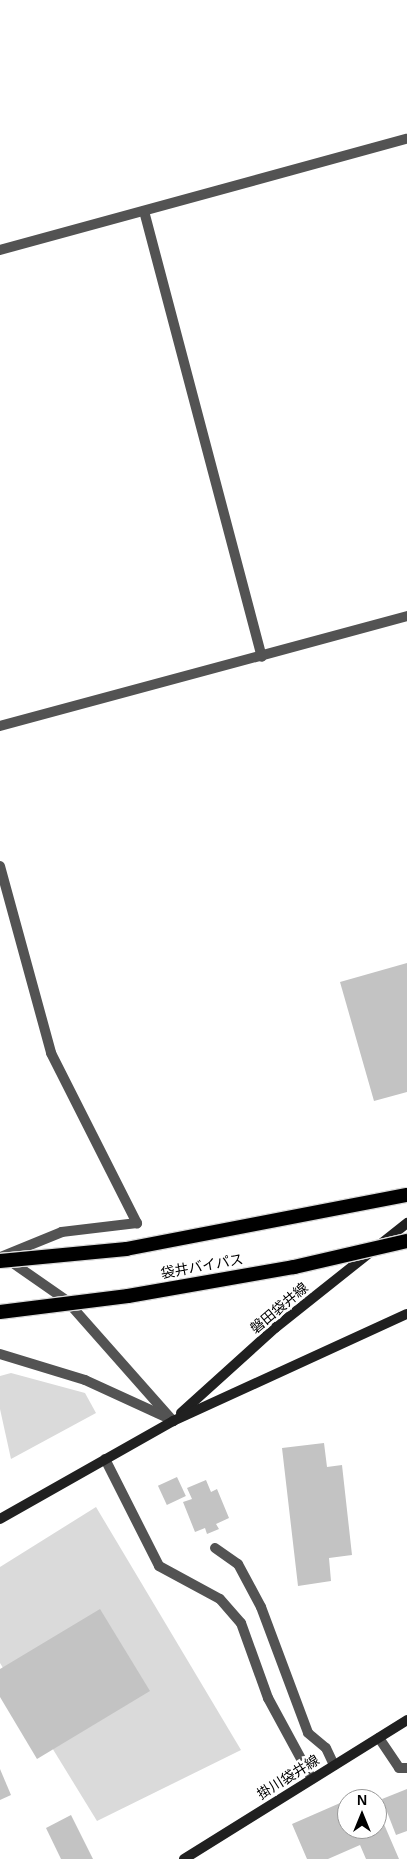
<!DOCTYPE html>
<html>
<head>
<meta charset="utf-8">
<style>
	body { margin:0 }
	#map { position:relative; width:407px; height:1859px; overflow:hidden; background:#fff; font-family:Arial,"Noto Sans JP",sans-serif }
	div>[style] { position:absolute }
	.green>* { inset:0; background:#dadada }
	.building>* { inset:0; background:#c3c3c3; transform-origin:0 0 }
	.service>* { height:10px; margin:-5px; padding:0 5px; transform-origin:5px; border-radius:5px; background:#535353 }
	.minor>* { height:10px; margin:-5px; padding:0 5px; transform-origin:5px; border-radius:5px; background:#535353 }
	.secondary>* { height:10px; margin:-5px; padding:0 5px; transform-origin:5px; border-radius:5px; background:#202020 }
	.bridges { filter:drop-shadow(1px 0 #dbdbdb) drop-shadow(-1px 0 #dbdbdb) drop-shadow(0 1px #dbdbdb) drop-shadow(0 -1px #dbdbdb) }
	.trunk-bridge>* { height:14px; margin:-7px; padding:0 7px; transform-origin:7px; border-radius:7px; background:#000 }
	span { translate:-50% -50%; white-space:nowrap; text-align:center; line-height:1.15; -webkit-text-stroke:5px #fff; paint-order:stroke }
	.street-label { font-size:14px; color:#000 }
	.north { position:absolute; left:337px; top:1789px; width:50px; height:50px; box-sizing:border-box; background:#fff; border:1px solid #999; border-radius:50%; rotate:0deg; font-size:14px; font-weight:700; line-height:20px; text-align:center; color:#000 }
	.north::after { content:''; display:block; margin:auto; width:18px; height:22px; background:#000; clip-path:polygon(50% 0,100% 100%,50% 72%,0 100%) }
</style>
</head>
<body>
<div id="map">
	<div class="green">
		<i style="clip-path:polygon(11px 1373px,85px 1393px,96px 1413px,11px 1459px,0 1409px,0 1376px)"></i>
		<i style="clip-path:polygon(96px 1507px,241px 1750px,97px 1821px,0 1663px,0 1567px)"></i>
	</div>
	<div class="building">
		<i style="clip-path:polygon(407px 963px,407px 1092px,374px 1101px,340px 982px)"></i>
		<i style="clip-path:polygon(324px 1443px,327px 1467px,342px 1465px,352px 1555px,329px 1558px,331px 1581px,298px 1586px,282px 1448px)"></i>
		<i style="left:177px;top:1477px;width:21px;height:21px;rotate:65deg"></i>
		<i style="clip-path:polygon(206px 1480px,211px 1492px,217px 1489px,229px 1518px,216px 1524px,219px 1529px,207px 1534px,205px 1528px,195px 1532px,183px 1502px,192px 1499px,187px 1488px)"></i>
		<i style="clip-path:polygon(100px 1609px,150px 1691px,37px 1759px,0 1697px,0 1669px)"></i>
		<i style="clip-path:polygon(0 1769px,11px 1795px,0 1800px)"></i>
		<i style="clip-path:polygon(407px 1789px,407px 1831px,396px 1835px,382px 1799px)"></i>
		<i style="clip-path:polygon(370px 1790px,373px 1799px,350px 1799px)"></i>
		<i style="clip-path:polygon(347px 1800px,347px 1829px,377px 1829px,377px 1808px,399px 1859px,366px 1859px,360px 1845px,328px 1859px,307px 1859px,292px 1824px)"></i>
		<i style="clip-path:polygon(71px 1815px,93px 1859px,61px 1859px,46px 1828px)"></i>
	</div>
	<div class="service">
		<i style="left:105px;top:1459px;width:120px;rotate:63.2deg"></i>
		<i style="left:159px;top:1566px;width:69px;rotate:28.4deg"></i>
		<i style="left:220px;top:1599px;width:32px;rotate:49deg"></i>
		<i style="left:241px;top:1623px;width:80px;rotate:70.2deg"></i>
		<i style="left:268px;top:1698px;width:92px;rotate:61.5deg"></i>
		<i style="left:215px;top:1548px;width:28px;rotate:35deg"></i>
		<i style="left:238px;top:1564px;width:49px;rotate:61.9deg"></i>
		<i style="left:261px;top:1607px;width:134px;rotate:69.5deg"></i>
		<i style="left:308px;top:1733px;width:23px;rotate:40deg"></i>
		<i style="left:326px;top:1748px;width:19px;rotate:65deg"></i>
	</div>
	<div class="minor">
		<i style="left:144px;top:211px;width:461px;rotate:75.2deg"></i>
		<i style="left:0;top:250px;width:422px;rotate:-15.3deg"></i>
		<i style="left:0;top:726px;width:422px;rotate:-15.1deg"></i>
		<i style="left:0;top:866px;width:194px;rotate:74.7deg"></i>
		<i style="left:51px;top:1053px;width:191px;rotate:63.2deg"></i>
		<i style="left:137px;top:1223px;width:76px;rotate:173.2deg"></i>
		<i style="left:62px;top:1232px;width:64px;rotate:157.9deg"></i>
		<i style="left:7px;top:1259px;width:72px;rotate:34.8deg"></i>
		<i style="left:66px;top:1300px;width:162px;rotate:48.5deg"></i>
		<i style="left:0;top:1354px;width:89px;rotate:17deg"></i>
		<i style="left:85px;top:1380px;width:94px;rotate:24.6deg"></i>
		<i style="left:379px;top:1738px;width:36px;rotate:56deg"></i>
		<i style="left:399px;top:1768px;width:8px"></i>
	</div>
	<div class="secondary">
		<i style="left:181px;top:1413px;width:127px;rotate:-42.1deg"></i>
		<i style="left:275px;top:1328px;width:169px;rotate:-38.5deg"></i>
		<i style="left:0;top:1519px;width:199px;rotate:-29.5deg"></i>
		<i style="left:173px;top:1421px;width:257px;rotate:-24.6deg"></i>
		<i style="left:184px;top:1859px;width:263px;rotate:-31.9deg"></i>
	</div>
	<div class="bridges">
		<div class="trunk-bridge">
			<i style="left:0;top:1261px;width:127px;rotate:-5.4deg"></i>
			<i style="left:126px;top:1249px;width:286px;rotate:-10.9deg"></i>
			<i style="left:0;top:1312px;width:129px;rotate:-7.1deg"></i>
			<i style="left:128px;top:1296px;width:169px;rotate:-9.9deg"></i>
			<i style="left:294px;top:1267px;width:116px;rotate:-13deg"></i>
		</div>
	</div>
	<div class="street-label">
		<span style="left:202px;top:1266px;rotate:-10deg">袋井バイパス</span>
		<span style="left:279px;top:1308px;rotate:-40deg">磐田袋井線</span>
		<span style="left:288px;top:1777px;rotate:-32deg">掛川袋井線</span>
	</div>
	<div class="north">N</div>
</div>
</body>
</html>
